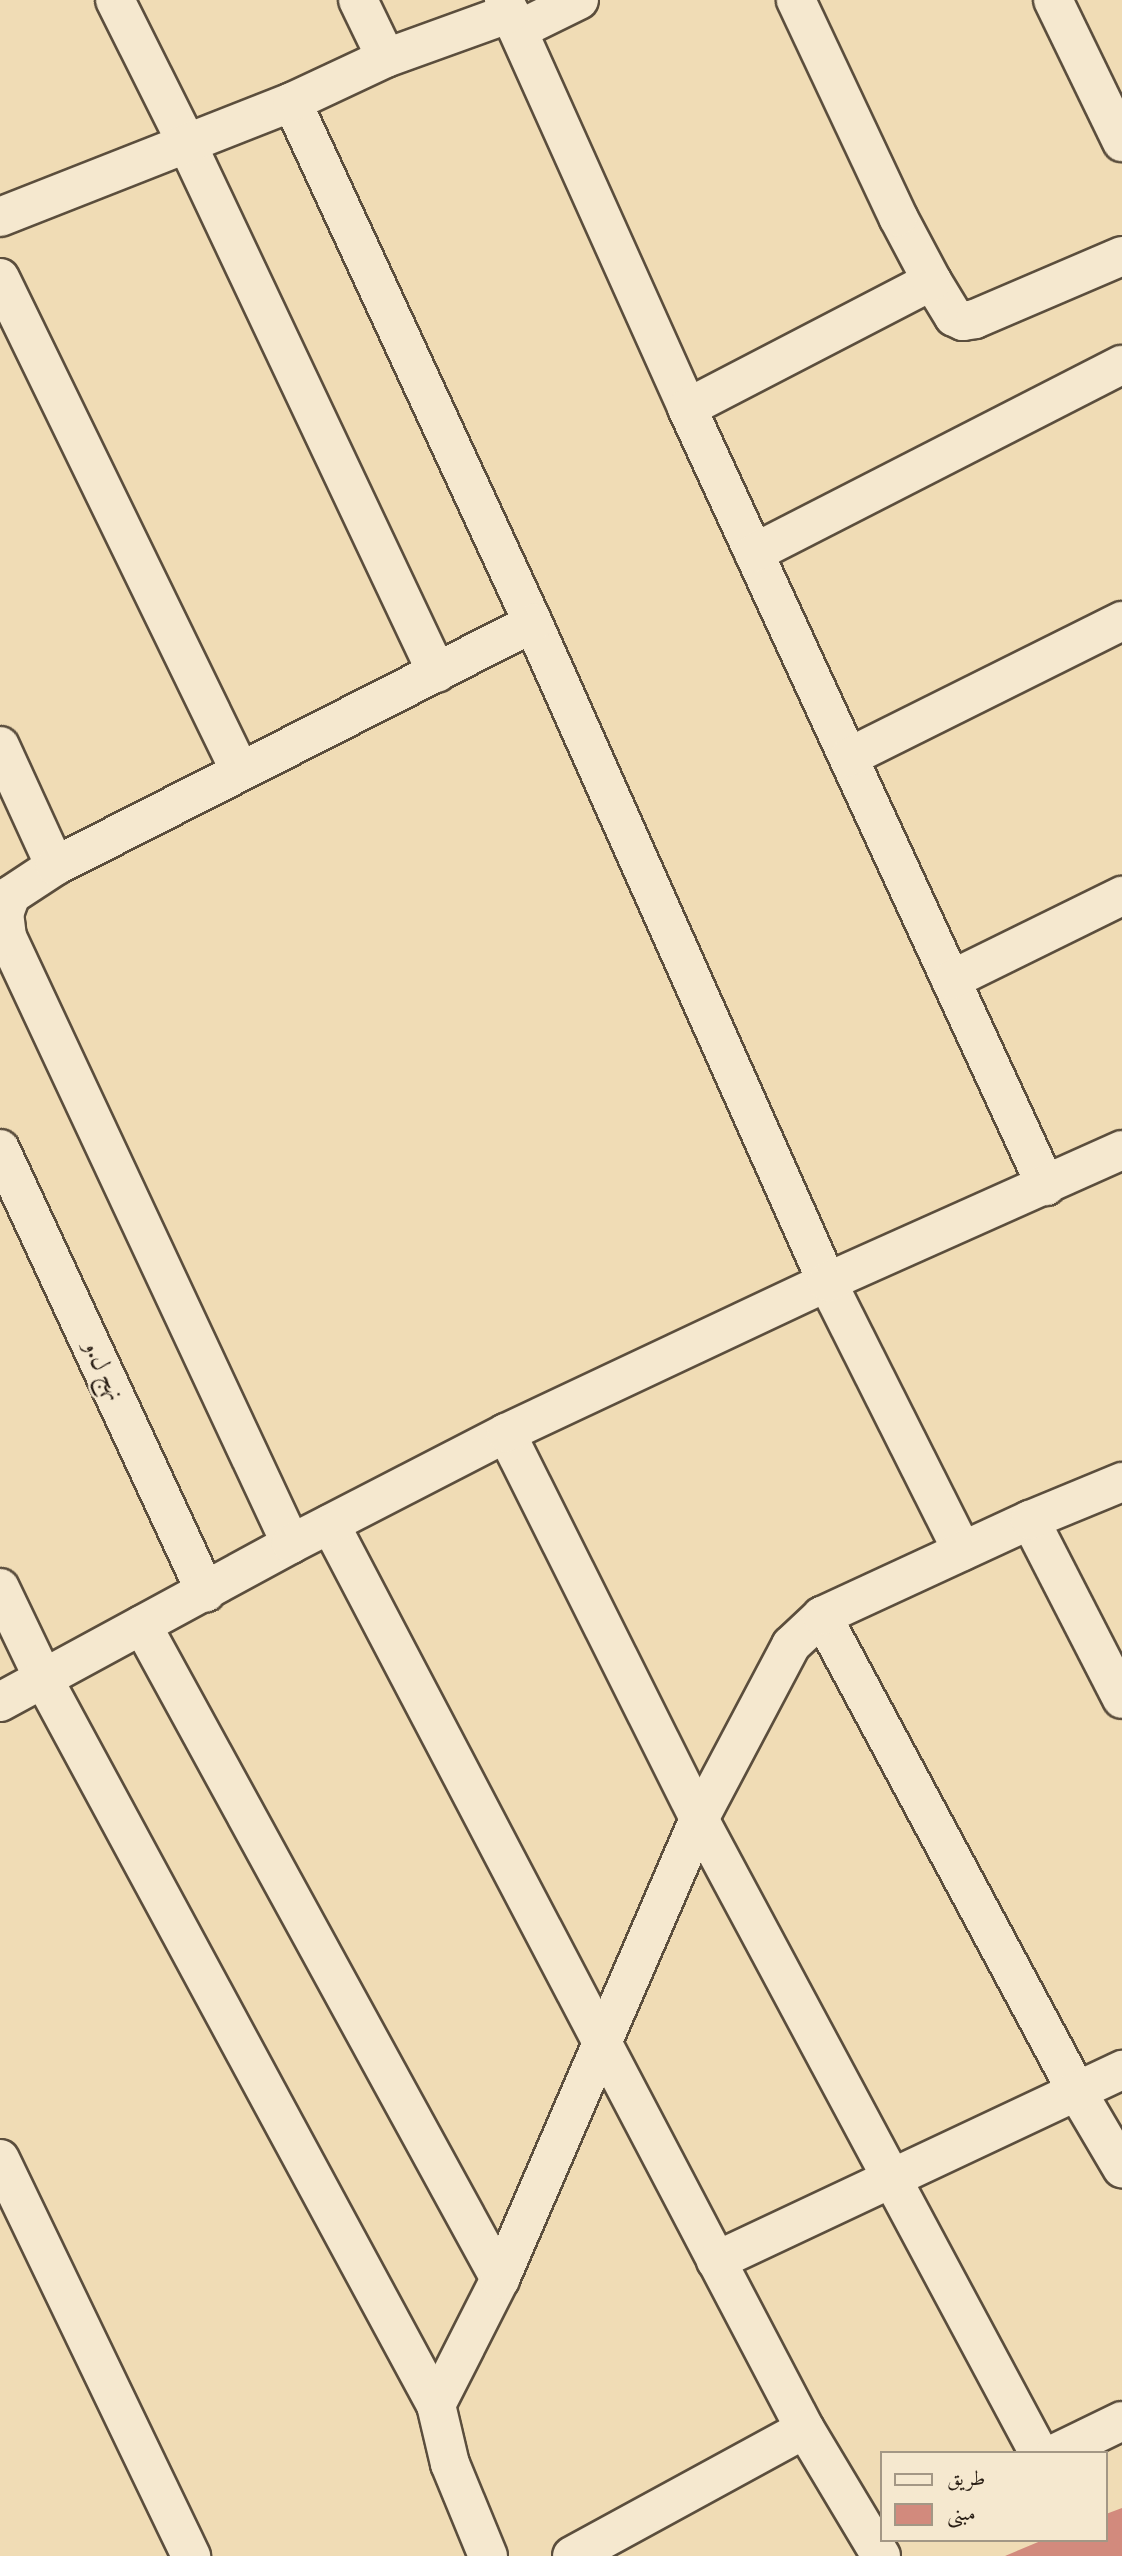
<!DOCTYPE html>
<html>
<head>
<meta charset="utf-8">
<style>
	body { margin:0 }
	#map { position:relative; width:1122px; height:2556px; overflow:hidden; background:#f0dcb5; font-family:"IM FELL DW Pica",Amiri,serif }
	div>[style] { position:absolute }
	.building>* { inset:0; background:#d28a7d }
	.roads { filter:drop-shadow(2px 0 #5b4e3d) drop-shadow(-2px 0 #5b4e3d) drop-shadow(0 2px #5b4e3d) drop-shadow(0 -2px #5b4e3d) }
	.minor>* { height:38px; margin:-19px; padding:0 19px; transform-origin:19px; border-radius:19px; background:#f5e8cf }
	span { translate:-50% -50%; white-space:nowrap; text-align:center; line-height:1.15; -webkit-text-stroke:5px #f5e8cf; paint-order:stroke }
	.street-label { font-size:24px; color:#291e15 }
	.legend { position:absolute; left:880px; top:2451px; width:228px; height:91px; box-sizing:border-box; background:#f5e8cf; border:2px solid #a39785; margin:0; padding:9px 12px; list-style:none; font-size:21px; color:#291e15 }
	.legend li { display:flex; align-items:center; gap:14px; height:35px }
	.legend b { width:35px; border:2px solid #a39785 }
</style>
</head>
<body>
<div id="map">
	<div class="building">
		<i style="clip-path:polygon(1122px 2508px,1122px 2556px,1005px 2556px,1043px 2540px,1106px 2540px,1106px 2514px)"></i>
	</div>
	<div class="roads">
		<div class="minor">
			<i style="left:115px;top:0;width:161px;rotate:63.4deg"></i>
			<i style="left:187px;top:144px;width:585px;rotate:64.71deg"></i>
			<i style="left:358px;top:0;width:64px;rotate:64.2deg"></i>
			<i style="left:504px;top:0;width:447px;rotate:65.8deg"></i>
			<i style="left:687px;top:408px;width:857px;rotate:65.23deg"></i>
			<i style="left:1053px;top:0;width:158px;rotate:64.1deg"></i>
			<i style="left:518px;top:30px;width:68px;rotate:-26.2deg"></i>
			<i style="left:292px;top:102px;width:574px;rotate:65.18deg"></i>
			<i style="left:533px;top:623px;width:722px;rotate:65.96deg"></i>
			<i style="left:827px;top:1282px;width:301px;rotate:63.3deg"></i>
			<i style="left:0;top:217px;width:314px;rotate:-21.5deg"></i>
			<i style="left:292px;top:102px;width:104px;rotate:-25.1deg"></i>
			<i style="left:386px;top:58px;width:132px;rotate:-19.9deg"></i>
			<i style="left:0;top:278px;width:548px;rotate:64.04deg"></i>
			<i style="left:932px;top:281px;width:42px;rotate:58.6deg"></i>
			<i style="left:954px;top:317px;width:10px;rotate:24deg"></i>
			<i style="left:963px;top:321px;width:12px;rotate:-9deg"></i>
			<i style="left:975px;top:319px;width:160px;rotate:-23.2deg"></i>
			<i style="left:687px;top:408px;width:276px;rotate:-27.4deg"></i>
			<i style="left:932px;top:281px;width:72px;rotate:-118deg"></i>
			<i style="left:898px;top:217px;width:240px;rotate:-115.2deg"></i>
			<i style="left:754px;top:553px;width:413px;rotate:-27.1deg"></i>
			<i style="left:0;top:746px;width:132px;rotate:65.4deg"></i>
			<i style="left:849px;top:757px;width:305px;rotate:-26.5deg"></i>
			<i style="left:951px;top:980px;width:191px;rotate:-26.2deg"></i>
			<i style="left:0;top:1149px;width:489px;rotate:65.1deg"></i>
			<i style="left:506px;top:1433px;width:432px;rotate:63.4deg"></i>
			<i style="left:699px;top:1819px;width:719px;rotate:61.8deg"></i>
			<i style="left:1030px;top:1520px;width:201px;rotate:62.8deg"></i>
			<i style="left:330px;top:1524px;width:1022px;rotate:62.31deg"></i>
			<i style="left:805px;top:2429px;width:148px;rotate:59.1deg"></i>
			<i style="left:291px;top:1544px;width:670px;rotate:-115.07deg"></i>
			<i style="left:7px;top:937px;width:23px;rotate:-97deg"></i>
			<i style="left:4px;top:914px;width:20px;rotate:-70deg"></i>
			<i style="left:11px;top:895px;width:53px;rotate:-33.4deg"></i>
			<i style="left:55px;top:866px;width:536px;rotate:-26.95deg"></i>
			<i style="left:0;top:1588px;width:102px;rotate:64.4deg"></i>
			<i style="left:44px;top:1680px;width:824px;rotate:61.6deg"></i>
			<i style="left:822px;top:1616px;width:538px;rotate:61.81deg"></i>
			<i style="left:1076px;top:2090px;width:91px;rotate:59.5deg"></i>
			<i style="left:142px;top:1625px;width:746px;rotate:61.3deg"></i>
			<i style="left:0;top:1702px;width:331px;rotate:-28.5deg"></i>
			<i style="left:291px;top:1544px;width:242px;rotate:-27.3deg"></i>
			<i style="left:506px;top:1433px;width:355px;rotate:-25.2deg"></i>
			<i style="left:827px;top:1282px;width:323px;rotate:-24.1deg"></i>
			<i style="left:0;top:2159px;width:441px;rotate:64.3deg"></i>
			<i style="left:716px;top:2261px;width:449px;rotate:-25.2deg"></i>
			<i style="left:1056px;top:2453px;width:73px;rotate:-25.9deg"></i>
			<i style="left:488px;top:2556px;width:100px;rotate:-112.4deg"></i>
			<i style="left:450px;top:2464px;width:61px;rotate:-103.3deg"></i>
			<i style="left:436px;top:2405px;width:141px;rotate:-63.1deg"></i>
			<i style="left:500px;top:2279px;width:501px;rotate:-66.61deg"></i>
			<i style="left:699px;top:1819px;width:197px;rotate:-62.1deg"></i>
			<i style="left:791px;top:1645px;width:42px;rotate:-43.1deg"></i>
			<i style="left:822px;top:1616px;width:229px;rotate:-24.8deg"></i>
			<i style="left:1030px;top:1520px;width:100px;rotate:-22.4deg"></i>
			<i style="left:572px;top:2556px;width:265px;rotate:-28.6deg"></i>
		</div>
	</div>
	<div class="street-label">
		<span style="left:103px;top:1371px;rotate:65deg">نهج ل.و</span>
	</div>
	<ul class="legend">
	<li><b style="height:9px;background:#f5e8cf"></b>طريق</li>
	<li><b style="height:19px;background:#d28a7d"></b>مبنى</li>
	</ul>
</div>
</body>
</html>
